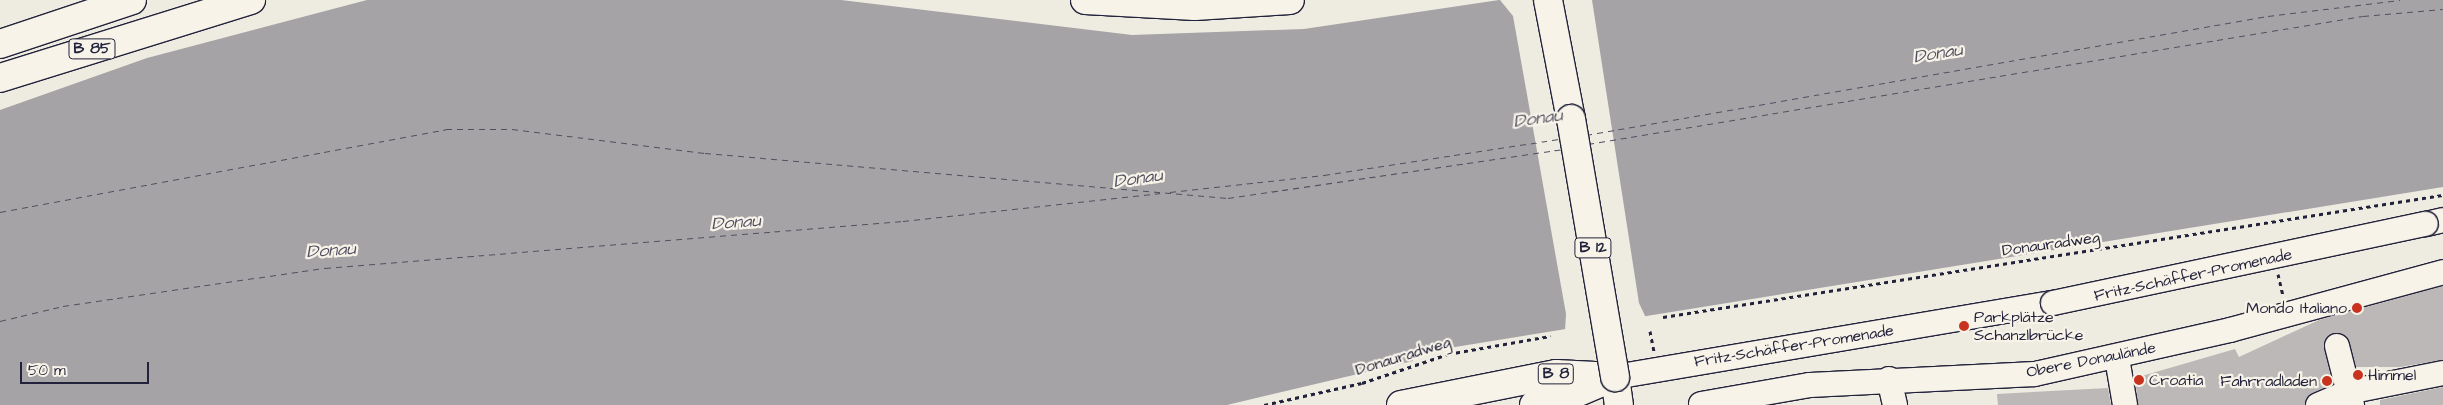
<!DOCTYPE html>
<html>
<head>
<meta charset="utf-8">
<style>
	body { margin:0 }
	#map { position:relative; width:2443px; height:405px; overflow:hidden; background:#eeebe1; font-family:"Architects Daughter",sans-serif }
	div>[style] { position:absolute }
	.water>* { inset:0; background:#a6a3a6 }
	.pier>* { inset:0; background:#eeebe1 }
	.ferry>* { height:1px; margin-top:-0.5px; transform-origin:0; background:repeating-linear-gradient(90deg,#504f60 0 6px,transparent 0 11px) }
	.building>* { inset:0; background:#bbb8b7 }
	.path>* { height:3px; margin-top:-1.5px; transform-origin:0; background:repeating-linear-gradient(90deg,#22223b 0 4px,transparent 0 8px) }
	.roads { filter:drop-shadow(1px 0 #22223b) drop-shadow(-1px 0 #22223b) drop-shadow(0 1px #22223b) drop-shadow(0 -1px #22223b) }
	.minor>* { height:24px; margin:-12px; padding:0 12px; transform-origin:12px; border-radius:12px; background:#f7f3e8 }
	.major>* { height:28px; margin:-14px; padding:0 14px; transform-origin:14px; border-radius:14px; background:#f7f3e8 }
	.bridges { filter:drop-shadow(1px 0 #22223b) drop-shadow(-1px 0 #22223b) drop-shadow(0 1px #22223b) drop-shadow(0 -1px #22223b) }
	.minor-bridge>* { height:24px; margin:-12px; padding:0 12px; transform-origin:12px; border-radius:12px; background:#f7f3e8 }
	.major-bridge>* { height:28px; margin:-14px; padding:0 14px; transform-origin:14px; border-radius:14px; background:#f7f3e8 }
	.dots>* { width:14px; height:14px; translate:-50% -50%; box-sizing:border-box; border:2px solid #f7f3e8; border-radius:50% }
	span { translate:-50% -50%; white-space:nowrap; text-align:center; line-height:1.15; -webkit-text-stroke:4.5px #f7f3e8; paint-order:stroke }
	.shield-label span { padding:1px 4px; background:#f7f3e8; border:1px solid; border-radius:4px; -webkit-text-stroke-width:0 }
	.shield-label { font-size:15px; color:#22223b; font-weight:700 }
	.street-label { font-size:16px; color:#22223b }
	.poi-label { font-size:16px; color:#22223b }
	.right { translate:-100% -50%; text-align:right }
	.left { translate:0 -50%; text-align:left }
	.water-label { font-size:18px; color:#504f60; font-style:italic }
	.scale { position:absolute; left:20px; top:362px; width:129px; height:22px; box-sizing:border-box; border:2px solid #22223b; border-top:0; padding-left:6px; font-size:15px; line-height:18px; white-space:nowrap; color:#22223b; -webkit-text-stroke:4px #f7f3e8; paint-order:stroke }
</style>
</head>
<body>
<div id="map">
	<div class="water">
		<i style="clip-path:polygon(367px 0,841px 0,1132px 35px,1304px 29px,1499px 0,2443px 0,2443px 187px,1412px 354px,1413px 361px,1227px 405px,0 405px,0 110px,147px 58px)"></i>
	</div>
	<div class="pier">
		<i style="clip-path:polygon(1500px 0,1592px 0,1639px 303px,1646px 318px,1565px 331px,1566px 314px,1513px 16px)"></i>
	</div>
	<div class="ferry">
		<i style="left:1586px;top:135px;width:692px;rotate:-9.9deg"></i>
		<i style="left:2268px;top:16px;width:133px;rotate:-6.9deg"></i>
		<i style="left:1588px;top:144px;width:785px;rotate:-9.38deg"></i>
		<i style="left:2363px;top:16px;width:80px;rotate:-5deg"></i>
		<i style="left:1170px;top:192px;width:155px;rotate:-6.3deg"></i>
		<i style="left:1324px;top:175px;width:239px;rotate:-8.7deg"></i>
		<i style="left:0;top:212px;width:454px;rotate:-10.5deg"></i>
		<i style="left:446px;top:129px;width:66px"></i>
		<i style="left:512px;top:129px;width:194px;rotate:7.1deg"></i>
		<i style="left:705px;top:153px;width:525px;rotate:4.92deg"></i>
		<i style="left:1228px;top:198px;width:338px;rotate:-8.3deg"></i>
		<i style="left:0;top:321px;width:65px;rotate:-13.4deg"></i>
		<i style="left:63px;top:306px;width:265px;rotate:-8.3deg"></i>
		<i style="left:325px;top:268px;width:580px;rotate:-4.65deg"></i>
		<i style="left:903px;top:221px;width:260px;rotate:-6.2deg"></i>
	</div>
	<div class="building">
		<i style="clip-path:polygon(2443px 286px,2443px 360px,2400px 367px,2356px 367px,2347px 337px,2334px 333px,2324px 343px,2332px 384px,2312px 393px,2305px 405px,2138px 405px,2135px 378px,2235px 349px,2239px 357px,2319px 320px)"></i>
		<i style="clip-path:polygon(2443px 387px,2443px 405px,2380px 405px,2380px 400px)"></i>
		<i style="clip-path:polygon(2108px 388px,2111px 405px,1998px 405px,1997px 394px)"></i>
	</div>
	<div class="path">
		<i style="left:2278px;top:274px;width:22px;rotate:77deg"></i>
		<i style="left:1663px;top:317px;width:789px;rotate:-8.89deg"></i>
		<i style="left:1650px;top:331px;width:21px;rotate:79deg"></i>
		<i style="left:1264px;top:405px;width:100px;rotate:-12.7deg"></i>
		<i style="left:1362px;top:383px;width:91px;rotate:-18.6deg"></i>
		<i style="left:1448px;top:354px;width:104px;rotate:-10deg"></i>
	</div>
	<div class="roads">
		<div class="minor">
			<i style="left:2426px;top:224px;width:17px;rotate:-13deg"></i>
			<i style="left:2337px;top:346px;width:61px;rotate:75.7deg"></i>
			<i style="left:2117px;top:358px;width:48px;rotate:80.3deg"></i>
			<i style="left:1615px;top:377px;width:444px;rotate:-9.6deg"></i>
			<i style="left:1889px;top:379px;width:27px;rotate:77deg"></i>
			<i style="left:1701px;top:404px;width:111px;rotate:-9.9deg"></i>
			<i style="left:1810px;top:385px;width:225px;rotate:-2.8deg"></i>
			<i style="left:2035px;top:374px;width:200px;rotate:-12.7deg"></i>
			<i style="left:2230px;top:330px;width:221px;rotate:-15.2deg"></i>
			<i style="left:2318px;top:405px;width:33px;rotate:-23deg"></i>
			<i style="left:2348px;top:392px;width:97px;rotate:-11.3deg"></i>
		</div>
		<div class="major">
			<i style="left:1085px;top:0;width:110px;rotate:3.1deg"></i>
			<i style="left:1195px;top:6px;width:95px;rotate:-3.6deg"></i>
			<i style="left:1548px;top:0;width:121px;rotate:79.1deg"></i>
			<i style="left:0;top:44px;width:139px;rotate:-18.4deg"></i>
			<i style="left:0;top:78px;width:263px;rotate:-17.3deg"></i>
			<i style="left:1615px;top:377px;width:28px;rotate:82deg"></i>
			<i style="left:1401px;top:405px;width:158px;rotate:-11.3deg"></i>
			<i style="left:1556px;top:374px;width:59px;rotate:2.9deg"></i>
			<i style="left:1534px;top:405px;width:26px;rotate:-11deg"></i>
			<i style="left:1560px;top:400px;width:53px;rotate:-23.2deg"></i>
		</div>
	</div>
	<div class="bridges">
		<div class="minor-bridge">
			<i style="left:2053px;top:303px;width:381px;rotate:-12deg"></i>
		</div>
		<div class="major-bridge">
			<i style="left:1571px;top:119px;width:262px;rotate:80.3deg"></i>
		</div>
	</div>
	<div class="dots">
		<i style="left:2357px;top:308px;background:#c8321e"></i>
		<i style="left:1964px;top:326px;background:#c8321e"></i>
		<i style="left:2358px;top:375px;background:#c8321e"></i>
		<i style="left:2139px;top:380px;background:#c8321e"></i>
		<i style="left:2327px;top:381px;background:#c8321e"></i>
	</div>
	<div class="shield-label">
		<span style="left:92px;top:49px">B 85</span>
		<span style="left:1593px;top:248px">B 12</span>
		<span style="left:1556px;top:374px">B 8</span>
	</div>
	<div class="street-label">
		<span style="left:2051px;top:244px;rotate:-8deg">Donauradweg</span>
		<span style="left:2193px;top:275px;rotate:-12deg">Fritz-Schäffer-Promenade</span>
		<span style="left:1794px;top:346px;rotate:-9deg">Fritz-Schäffer-Promenade</span>
		<span style="left:1403px;top:356px;rotate:-17deg">Donauradweg</span>
		<span style="left:2091px;top:360px;rotate:-11deg">Obere Donaulände</span>
	</div>
	<div class="poi-label">
		<span class="right" style="left:2347px;top:308px">Mondo Italiano</span>
		<span class="left" style="left:1974px;top:326px">Parkplätze<br>Schanzlbrücke</span>
		<span class="left" style="left:2368px;top:375px">Himmel</span>
		<span class="left" style="left:2149px;top:380px">Croatia</span>
		<span class="right" style="left:2317px;top:381px">Fahrradladen</span>
	</div>
	<div class="water-label">
		<span style="left:1938px;top:54px;rotate:-9deg">Donau</span>
		<span style="left:1538px;top:119px;rotate:-8deg">Donau</span>
		<span style="left:1138px;top:179px;rotate:-8deg">Donau</span>
		<span style="left:736px;top:223px;rotate:-4deg">Donau</span>
		<span style="left:331px;top:251px;rotate:-4deg">Donau</span>
	</div>
	<div class="scale">50 m</div>
</div>
</body>
</html>
